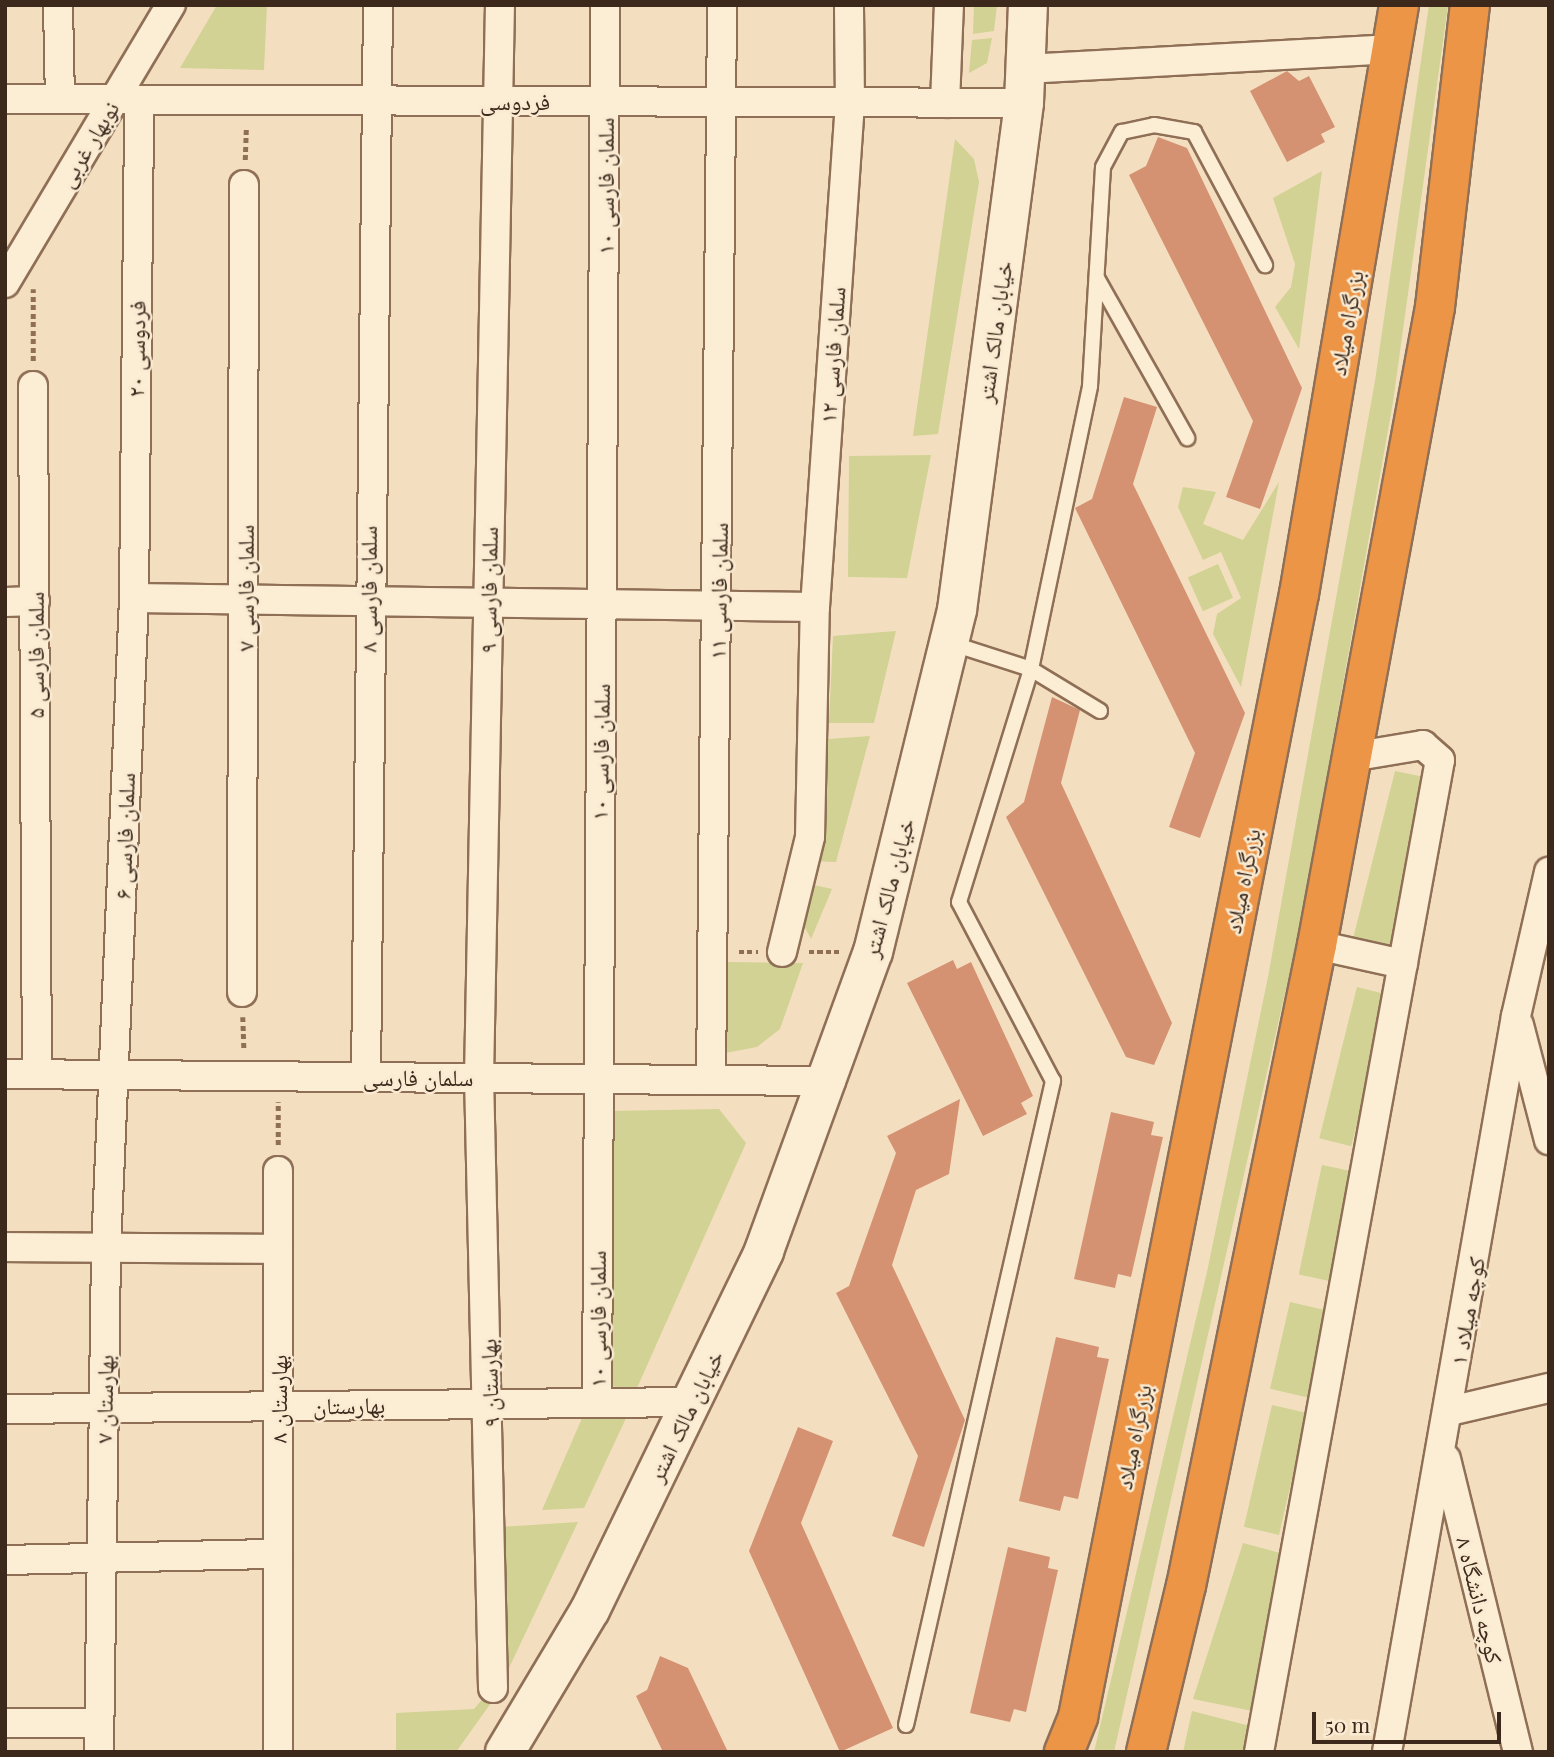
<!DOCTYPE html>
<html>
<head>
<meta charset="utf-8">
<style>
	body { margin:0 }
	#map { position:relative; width:1554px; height:1757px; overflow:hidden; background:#f3dfc0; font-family:"Playfair Display","Noto Naskh Arabic",serif }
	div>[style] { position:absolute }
	.green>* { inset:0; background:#d1d293; transform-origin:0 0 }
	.building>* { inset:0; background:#d59272 }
	.path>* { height:4.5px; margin-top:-2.25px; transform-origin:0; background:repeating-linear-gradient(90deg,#8f6f56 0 5px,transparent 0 8.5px) }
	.roads { filter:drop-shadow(2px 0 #8f6f56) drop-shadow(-2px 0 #8f6f56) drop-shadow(0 2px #8f6f56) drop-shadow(0 -2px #8f6f56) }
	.lane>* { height:14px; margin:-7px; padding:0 7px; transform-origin:7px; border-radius:7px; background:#fcedd5 }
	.street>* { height:28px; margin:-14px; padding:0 14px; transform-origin:14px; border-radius:14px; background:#fcedd5 }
	.secondary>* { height:38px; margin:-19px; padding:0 19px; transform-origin:19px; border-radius:19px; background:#fcedd5 }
	.highway>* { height:38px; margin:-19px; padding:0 19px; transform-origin:19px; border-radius:19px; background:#ec9547 }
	span { translate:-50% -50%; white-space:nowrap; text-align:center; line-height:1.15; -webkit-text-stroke:5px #f9ead1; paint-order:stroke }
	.street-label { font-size:23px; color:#3c291c }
	.frame { position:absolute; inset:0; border:7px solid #3c291c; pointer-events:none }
	.scale { position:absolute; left:1312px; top:1712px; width:189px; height:32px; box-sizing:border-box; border:4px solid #3c291c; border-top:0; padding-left:9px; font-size:21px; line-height:24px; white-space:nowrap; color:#3c291c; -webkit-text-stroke:5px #f9ead1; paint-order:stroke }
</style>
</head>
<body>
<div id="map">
	<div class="green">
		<i style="clip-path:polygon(217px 5px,267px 5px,264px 70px,180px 68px)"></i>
		<i style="clip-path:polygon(974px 5px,997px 5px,994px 31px,973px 34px)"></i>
		<i style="clip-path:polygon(1429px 5px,1448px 5px,1393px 402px,1300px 926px,1114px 1752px,1094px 1752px,1207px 1272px,1268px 977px,1375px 381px)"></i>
		<i style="clip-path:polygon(992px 38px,987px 63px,969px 73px,972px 40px)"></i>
		<i style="clip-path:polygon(955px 139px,974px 159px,979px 182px,938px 434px,913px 436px)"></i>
		<i style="clip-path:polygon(1322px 171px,1299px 349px,1275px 307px,1291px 287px,1295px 264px,1273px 198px)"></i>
		<i style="clip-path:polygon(931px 455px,907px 578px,848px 577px,849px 456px)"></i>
		<i style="clip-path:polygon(1279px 482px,1241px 687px,1213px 634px,1217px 614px,1241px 598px,1221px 552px,1203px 560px,1178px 507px,1183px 487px,1216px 492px,1203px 524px,1243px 540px)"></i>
		<i style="left:1218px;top:564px;width:37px;height:33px;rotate:66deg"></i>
		<i style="clip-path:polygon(896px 631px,874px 723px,829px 723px,833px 636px)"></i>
		<i style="clip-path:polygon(870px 736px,836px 862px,812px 861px,827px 805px,828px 739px)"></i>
		<i style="clip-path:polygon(1395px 771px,1429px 778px,1394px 951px,1353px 939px)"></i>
		<i style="clip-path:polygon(805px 883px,832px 889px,811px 939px,802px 922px)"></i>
		<i style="clip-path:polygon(728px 962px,803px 963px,780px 1029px,757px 1047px,725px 1053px)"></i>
		<i style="left:1357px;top:987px;width:33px;height:156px;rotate:14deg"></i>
		<i style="clip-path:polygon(719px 1109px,746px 1143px,637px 1388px,604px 1386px,610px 1111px)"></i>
		<i style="left:1322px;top:1165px;width:34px;height:112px;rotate:12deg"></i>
		<i style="left:1290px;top:1302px;width:40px;height:89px;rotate:13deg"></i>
		<i style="left:1272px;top:1405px;width:36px;height:125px;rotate:13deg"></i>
		<i style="clip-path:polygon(628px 1414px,584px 1508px,542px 1510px,583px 1416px)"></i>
		<i style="clip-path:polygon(578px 1522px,498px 1691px,500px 1527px)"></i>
		<i style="clip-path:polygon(1243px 1543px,1284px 1554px,1252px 1711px,1193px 1699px)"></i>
		<i style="clip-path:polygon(485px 1696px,491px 1703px,456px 1752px,396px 1752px,396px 1713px,474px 1709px)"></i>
		<i style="clip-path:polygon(1192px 1711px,1250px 1726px,1246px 1752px,1183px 1752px)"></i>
	</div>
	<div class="building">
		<i style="clip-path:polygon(1287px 71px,1299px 81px,1309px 76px,1335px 127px,1321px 134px,1325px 142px,1287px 162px,1250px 91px)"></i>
		<i style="clip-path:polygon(1158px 137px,1187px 148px,1302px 388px,1260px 509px,1226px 497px,1253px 421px,1129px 175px,1146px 166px)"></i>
		<i style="clip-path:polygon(1124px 397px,1157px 407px,1133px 484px,1245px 713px,1200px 838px,1169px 827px,1195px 753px,1075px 508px,1092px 499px)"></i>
		<i style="clip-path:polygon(1052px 697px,1080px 710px,1061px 783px,1172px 1023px,1154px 1065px,1126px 1057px,1006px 817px,1024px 802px)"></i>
		<i style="clip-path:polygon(953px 960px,957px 969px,971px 962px,1033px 1096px,1021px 1103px,1027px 1114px,983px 1136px,907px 983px)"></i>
		<i style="clip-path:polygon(960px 1099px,949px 1174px,916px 1190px,892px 1265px,965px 1420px,924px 1547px,892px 1536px,918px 1456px,836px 1293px,849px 1286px,896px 1153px,887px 1136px)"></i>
		<i style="clip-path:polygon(1111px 1112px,1154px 1122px,1151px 1135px,1163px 1137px,1131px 1277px,1118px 1274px,1115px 1288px,1074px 1279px)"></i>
		<i style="clip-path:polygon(1056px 1337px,1099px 1347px,1097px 1357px,1109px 1359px,1078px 1499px,1064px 1496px,1060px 1511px,1019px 1501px)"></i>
		<i style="clip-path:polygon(798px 1427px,833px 1441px,801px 1523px,893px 1728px,840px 1752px,749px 1551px)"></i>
		<i style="clip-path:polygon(1008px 1547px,1050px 1557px,1048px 1568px,1058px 1570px,1026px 1712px,1014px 1709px,1010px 1722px,970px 1713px)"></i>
		<i style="clip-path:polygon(660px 1656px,688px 1668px,728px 1752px,663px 1752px,636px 1696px,647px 1690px)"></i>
	</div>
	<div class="path">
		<i style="left:245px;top:160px;width:34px;rotate:-88deg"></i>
		<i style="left:33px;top:361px;width:72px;rotate:-90deg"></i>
		<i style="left:739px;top:952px;width:19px"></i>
		<i style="left:809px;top:952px;width:33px"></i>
		<i style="left:243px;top:1017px;width:33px;rotate:88deg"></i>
		<i style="left:278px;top:1145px;width:43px;rotate:-90deg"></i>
	</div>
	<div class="roads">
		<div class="lane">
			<i style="left:1097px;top:278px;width:184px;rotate:60.6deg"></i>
			<i style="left:1100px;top:711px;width:81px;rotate:-148.7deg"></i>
			<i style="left:1031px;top:669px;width:289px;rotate:-78.2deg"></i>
			<i style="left:1090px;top:386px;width:219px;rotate:-86.6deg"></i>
			<i style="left:1103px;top:167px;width:40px;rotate:-62deg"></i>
			<i style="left:1122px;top:132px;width:33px;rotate:-12deg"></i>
			<i style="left:1154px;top:125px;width:41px;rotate:9.9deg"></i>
			<i style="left:1194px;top:132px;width:151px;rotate:61.9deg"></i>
			<i style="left:906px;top:1725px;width:661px;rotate:-77.14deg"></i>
			<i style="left:1053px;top:1081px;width:202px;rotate:-117.7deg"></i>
			<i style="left:959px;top:902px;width:244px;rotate:-72.8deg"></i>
			<i style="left:1031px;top:669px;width:85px;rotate:-162.2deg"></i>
		</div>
		<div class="street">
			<i style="left:58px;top:5px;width:94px;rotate:88.8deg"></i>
			<i style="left:1025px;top:69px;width:369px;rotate:-3.1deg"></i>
			<i style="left:5px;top:99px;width:1019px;rotate:0.22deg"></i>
			<i style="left:945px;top:103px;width:98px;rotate:-87.7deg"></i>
			<i style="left:5px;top:283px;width:324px;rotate:-59.2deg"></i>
			<i style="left:33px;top:386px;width:688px;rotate:89.67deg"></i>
			<i style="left:134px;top:598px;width:681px;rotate:0.76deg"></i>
			<i style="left:5px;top:602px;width:30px;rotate:-2deg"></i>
			<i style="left:1317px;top:945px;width:88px;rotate:12.5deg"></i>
			<i style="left:782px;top:952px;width:118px;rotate:-76.3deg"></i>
			<i style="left:810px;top:837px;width:230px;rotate:-88.8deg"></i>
			<i style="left:815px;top:607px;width:505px;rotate:-86.03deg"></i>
			<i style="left:850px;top:103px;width:98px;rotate:-90.6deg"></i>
			<i style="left:242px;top:992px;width:807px;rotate:-89.86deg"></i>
			<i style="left:1519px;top:1025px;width:119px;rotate:75.4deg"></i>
			<i style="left:5px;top:1074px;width:826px;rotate:0.49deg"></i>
			<i style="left:366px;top:1077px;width:1072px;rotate:-89.36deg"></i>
			<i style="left:711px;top:1080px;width:1075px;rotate:-89.41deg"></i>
			<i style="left:278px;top:1171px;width:581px;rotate:90deg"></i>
			<i style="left:5px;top:1247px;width:273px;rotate:0.4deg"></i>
			<i style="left:597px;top:1403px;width:1398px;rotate:-89.67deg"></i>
			<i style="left:5px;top:1409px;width:687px;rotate:-0.58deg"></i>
			<i style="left:1450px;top:1411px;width:102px;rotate:-13.1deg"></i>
			<i style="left:1446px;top:1459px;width:302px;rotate:76.2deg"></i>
			<i style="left:5px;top:1560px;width:273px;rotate:-1.3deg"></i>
			<i style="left:493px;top:1688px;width:610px;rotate:-91.31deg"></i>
			<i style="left:479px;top:1078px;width:1073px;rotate:-88.88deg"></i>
			<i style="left:5px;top:1723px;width:94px"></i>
			<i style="left:99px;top:1752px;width:504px;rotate:-89.2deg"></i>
			<i style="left:106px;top:1248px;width:651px;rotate:-87.53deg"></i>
			<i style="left:134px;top:598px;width:498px;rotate:-89.4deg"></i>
			<i style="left:1259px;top:1752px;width:1008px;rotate:-79.66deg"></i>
			<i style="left:1440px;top:760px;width:23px;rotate:-139deg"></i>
			<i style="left:1423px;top:745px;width:73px;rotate:170.5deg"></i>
			<i style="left:1387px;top:1752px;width:747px;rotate:-80.06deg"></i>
			<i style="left:1516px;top:1016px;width:148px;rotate:-77.1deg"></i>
		</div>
		<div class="secondary">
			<i style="left:505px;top:1752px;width:165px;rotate:-59.1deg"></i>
			<i style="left:590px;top:1610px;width:399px;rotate:-64.1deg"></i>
			<i style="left:764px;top:1251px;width:318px;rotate:-70deg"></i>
			<i style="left:873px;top:952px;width:352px;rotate:-76.2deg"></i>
			<i style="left:957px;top:610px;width:511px;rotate:-82.47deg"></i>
			<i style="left:1024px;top:103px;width:98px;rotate:-87.7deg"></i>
		</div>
		<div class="highway">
			<i style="left:1064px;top:1752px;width:38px;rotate:-68deg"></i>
			<i style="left:1078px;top:1717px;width:1145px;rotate:-78.87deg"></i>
			<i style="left:1299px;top:594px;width:597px;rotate:-80.36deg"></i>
			<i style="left:1146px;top:1752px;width:171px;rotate:-76.5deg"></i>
			<i style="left:1186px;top:1586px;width:654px;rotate:-78.45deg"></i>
			<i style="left:1317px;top:945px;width:649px;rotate:-79.52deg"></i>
			<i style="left:1435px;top:307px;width:304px;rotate:-83.4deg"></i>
		</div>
	</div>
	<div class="street-label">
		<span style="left:515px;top:101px">فردوسی</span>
		<span style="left:88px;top:144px;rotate:-59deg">نوبهار غربی</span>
		<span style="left:605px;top:186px;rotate:-90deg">سلمان فارسی ۱۰</span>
		<span style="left:1346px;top:323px;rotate:-80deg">بزرگراه میلاد</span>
		<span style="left:994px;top:332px;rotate:-82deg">خیابان مالک اشتر</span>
		<span style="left:136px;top:349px;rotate:-89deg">فردوسی ۲۰</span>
		<span style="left:832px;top:355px;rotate:-86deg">سلمان فارسی ۱۲</span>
		<span style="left:245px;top:588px;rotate:-90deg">سلمان فارسی ۷</span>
		<span style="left:368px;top:589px;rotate:-90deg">سلمان فارسی ۸</span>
		<span style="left:488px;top:590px;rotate:-89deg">سلمان فارسی ۹</span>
		<span style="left:718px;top:591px;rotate:-89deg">سلمان فارسی ۱۱</span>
		<span style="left:35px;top:655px;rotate:-90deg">سلمان فارسی ۵</span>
		<span style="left:600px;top:752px;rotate:-89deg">سلمان فارسی ۱۰</span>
		<span style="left:124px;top:836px;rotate:-88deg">سلمان فارسی ۶</span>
		<span style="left:1242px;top:881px;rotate:-79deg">بزرگراه میلاد</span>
		<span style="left:888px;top:888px;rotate:-75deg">خیابان مالک اشتر</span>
		<span style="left:418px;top:1077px">سلمان فارسی</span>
		<span style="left:1467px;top:1311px;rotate:-80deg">کوچه میلاد ۱</span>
		<span style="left:597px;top:1319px;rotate:-90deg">سلمان فارسی ۱۰</span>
		<span style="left:489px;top:1383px;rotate:-92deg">بهارستان ۹</span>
		<span style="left:104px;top:1399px;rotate:-89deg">بهارستان ۷</span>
		<span style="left:278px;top:1399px;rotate:-90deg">بهارستان ۸</span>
		<span style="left:349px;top:1405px;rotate:-1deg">بهارستان</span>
		<span style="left:685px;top:1416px;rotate:-64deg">خیابان مالک اشتر</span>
		<span style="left:1133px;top:1437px;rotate:-79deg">بزرگراه میلاد</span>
		<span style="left:1480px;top:1600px;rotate:76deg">کوچه دانشگاه ۸</span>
	</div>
	<div class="frame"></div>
	<div class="scale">50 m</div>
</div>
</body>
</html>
